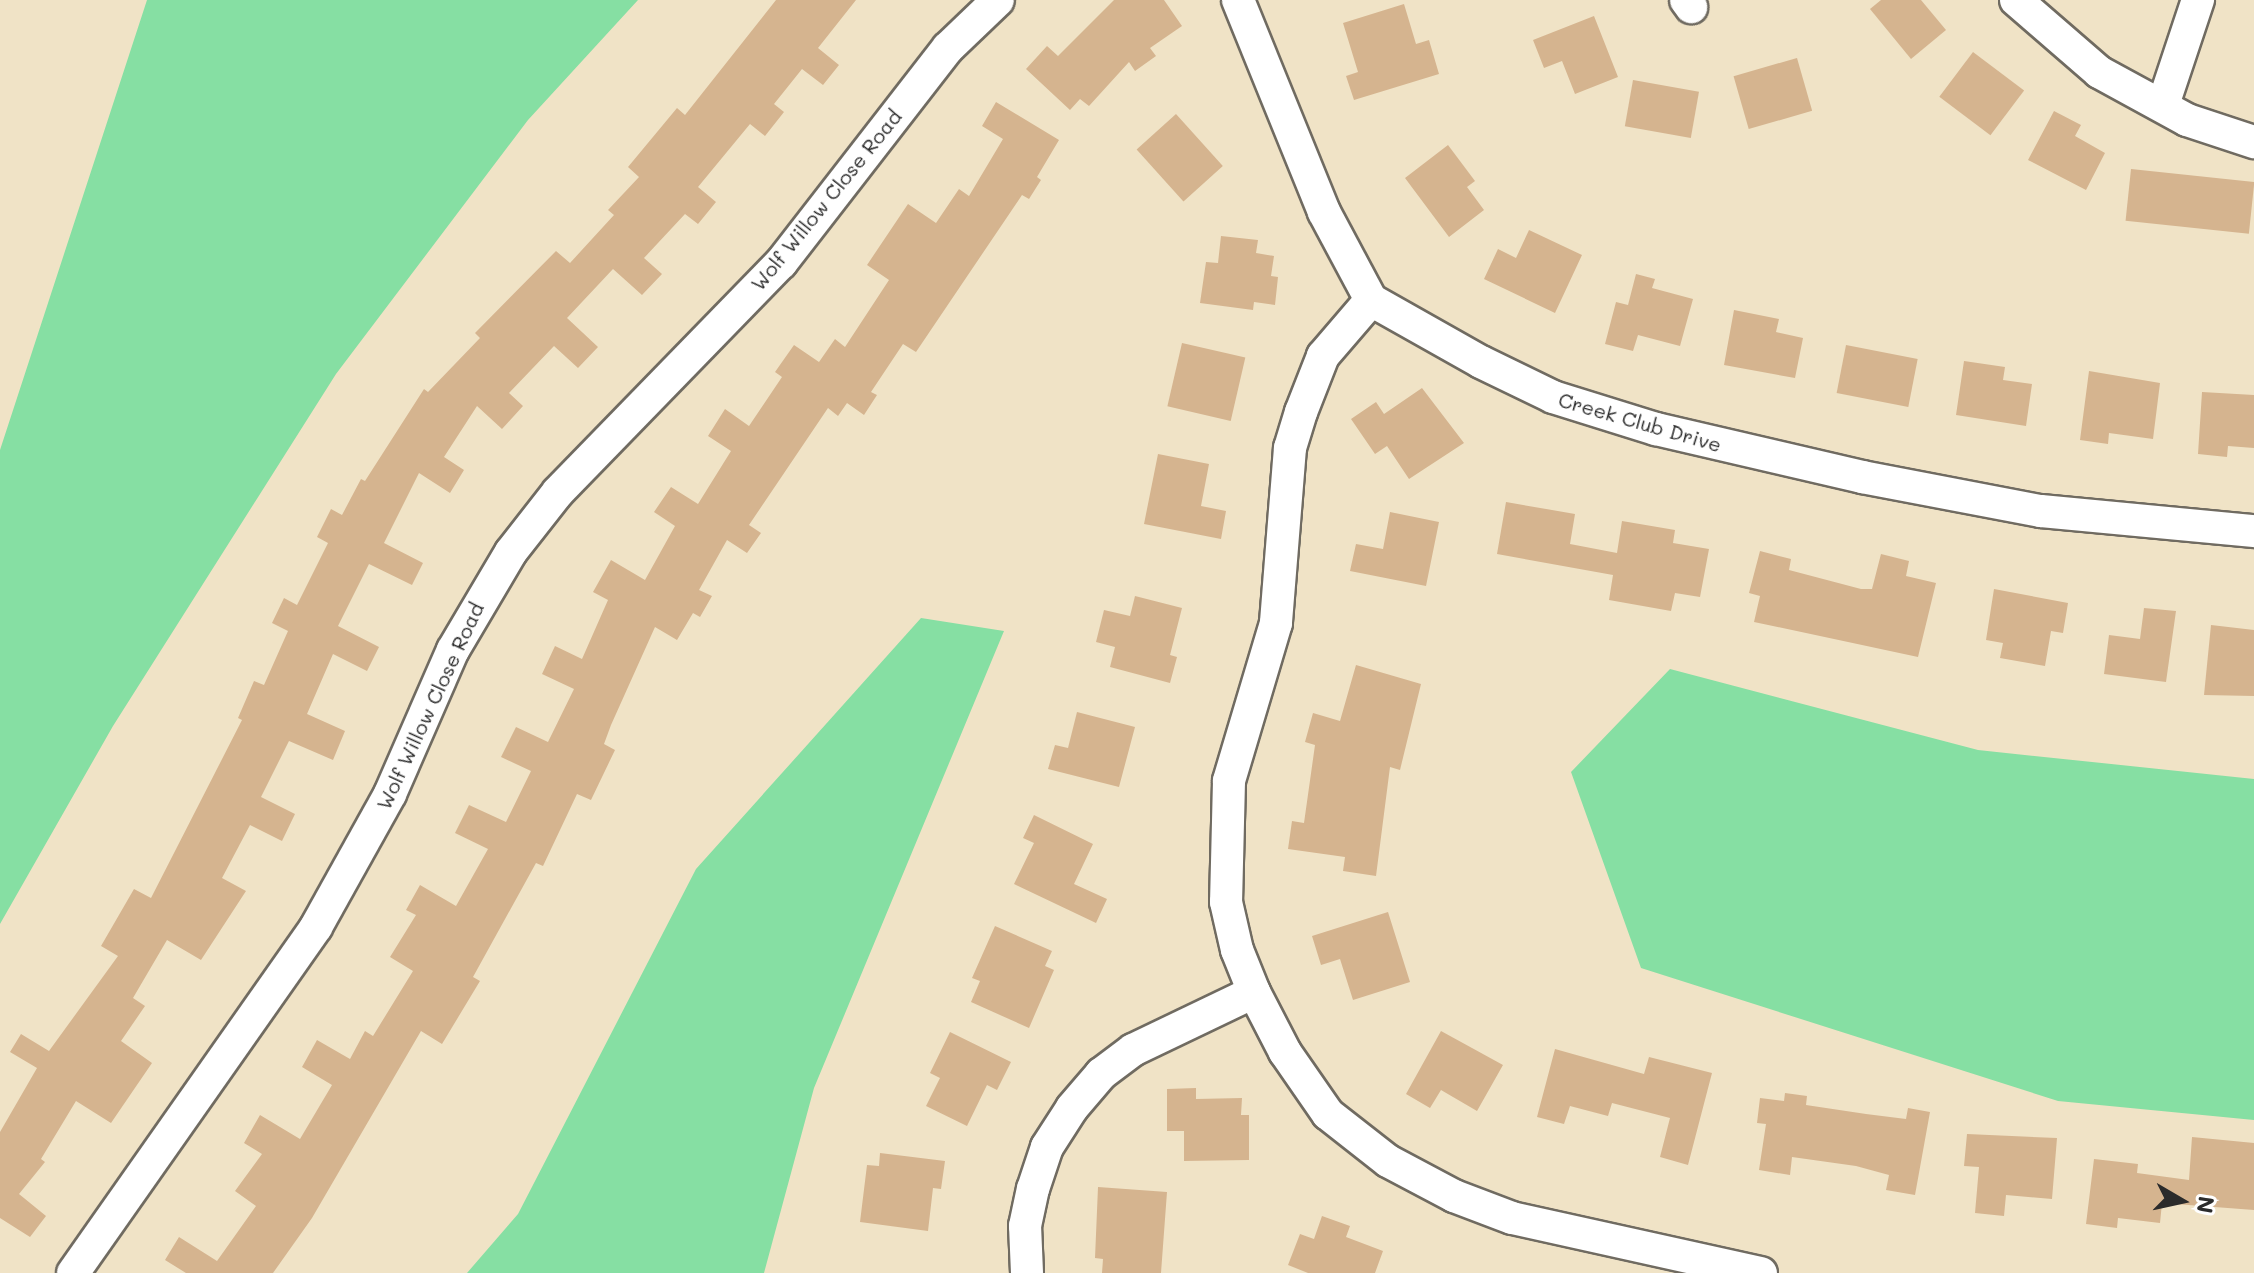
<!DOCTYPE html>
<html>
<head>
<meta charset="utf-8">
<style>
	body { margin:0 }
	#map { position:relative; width:2254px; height:1273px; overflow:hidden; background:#f0e3c6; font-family:Mali,sans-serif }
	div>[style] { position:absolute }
	.green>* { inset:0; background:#86dfa3 }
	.building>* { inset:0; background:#d5b48f; transform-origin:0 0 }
	.roads { filter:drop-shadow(2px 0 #706b61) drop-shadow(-2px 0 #706b61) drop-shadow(0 2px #706b61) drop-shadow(0 -2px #706b61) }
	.minor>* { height:32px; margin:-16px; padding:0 16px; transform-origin:16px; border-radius:16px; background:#fff }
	span { translate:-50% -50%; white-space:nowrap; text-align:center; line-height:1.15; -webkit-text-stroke:6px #fff; paint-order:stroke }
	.street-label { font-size:20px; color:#2b2b2b }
	.north { position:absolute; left:2142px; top:1161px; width:80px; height:80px; -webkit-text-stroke:6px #fff; paint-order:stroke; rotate:99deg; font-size:22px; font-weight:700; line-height:32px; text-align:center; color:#2b2b2b }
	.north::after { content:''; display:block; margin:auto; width:28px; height:36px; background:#2b2b2b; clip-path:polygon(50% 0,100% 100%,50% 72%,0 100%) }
</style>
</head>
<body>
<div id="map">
	<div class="green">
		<i style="clip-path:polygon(147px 0,638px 0,528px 120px,336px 374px,113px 726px,0 924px,0 450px)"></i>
		<i style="clip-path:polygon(921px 618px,1004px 631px,814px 1088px,764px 1273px,467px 1273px,518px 1214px,696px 869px)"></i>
		<i style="clip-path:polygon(1670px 669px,1978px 750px,2254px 779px,2254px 1120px,2058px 1101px,1641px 968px,1571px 772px)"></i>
	</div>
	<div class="building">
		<i style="clip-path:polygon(776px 0,856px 0,818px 48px,839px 65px,823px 85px,802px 69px,774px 104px,784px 112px,765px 136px,750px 124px,698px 187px,716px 202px,698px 224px,685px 214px,644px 258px,662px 274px,642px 295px,613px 269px,567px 318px,598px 347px,578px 368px,554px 346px,509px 393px,523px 406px,502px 429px,477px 406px,444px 457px,464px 470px,450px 493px,419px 473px,384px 543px,423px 563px,412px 585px,369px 564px,338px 626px,379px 647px,367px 671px,333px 654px,307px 714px,345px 731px,333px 760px,289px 741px,261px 797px,295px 814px,282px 841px,250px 825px,222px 878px,246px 891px,201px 960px,167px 940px,133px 998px,145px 1006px,121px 1041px,152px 1063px,111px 1123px,76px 1101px,41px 1159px,45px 1162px,19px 1194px,46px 1216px,30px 1237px,0 1218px,0 1132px,37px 1068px,10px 1052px,21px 1034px,49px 1051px,118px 956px,101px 946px,134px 889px,151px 898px,242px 720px,238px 718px,254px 681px,264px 685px,288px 631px,272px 623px,284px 598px,297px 605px,328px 543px,317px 537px,331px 509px,342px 515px,361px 479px,365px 481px,424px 389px,428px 392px,480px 338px,475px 333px,556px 251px,570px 263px,614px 215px,608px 210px,639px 177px,628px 167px,677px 108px,685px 115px)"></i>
		<i style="clip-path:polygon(1114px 0,1164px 0,1182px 26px,1150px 48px,1156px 56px,1135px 71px,1129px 62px,1089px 106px,1080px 99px,1070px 110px,1026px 69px,1047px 46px,1058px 56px)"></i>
		<i style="clip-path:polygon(1881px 0,1921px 0,1946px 30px,1911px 59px,1870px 9px)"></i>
		<i style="clip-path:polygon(1404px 4px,1416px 44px,1429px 40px,1439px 74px,1354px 100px,1346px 76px,1358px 72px,1343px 23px)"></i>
		<i style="clip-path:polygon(1594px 16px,1618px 77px,1575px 94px,1562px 61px,1544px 68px,1533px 40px)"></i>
		<i style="left:1973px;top:52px;width:64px;height:56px;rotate:37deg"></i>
		<i style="left:1797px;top:58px;width:55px;height:66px;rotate:74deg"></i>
		<i style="left:1633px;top:80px;width:67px;height:47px;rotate:10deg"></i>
		<i style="clip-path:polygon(996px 102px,1059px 140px,1037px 177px,1041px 180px,1029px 199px,1022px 195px,916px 352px,903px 344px,871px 392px,877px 395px,864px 415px,847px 403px,838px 416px,828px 408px,749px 525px,761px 533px,747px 553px,727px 540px,699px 590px,712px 596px,700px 617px,693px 613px,677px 640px,655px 627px,611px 725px,604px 744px,615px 750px,591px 800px,577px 794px,543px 866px,536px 863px,473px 977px,480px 981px,442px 1044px,421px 1031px,312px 1218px,273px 1273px,186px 1273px,165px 1260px,179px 1237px,217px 1261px,256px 1206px,235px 1191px,262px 1154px,244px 1143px,260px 1115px,300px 1139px,332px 1085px,302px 1067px,317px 1040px,350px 1059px,365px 1031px,373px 1036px,413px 971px,390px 957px,416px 915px,406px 910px,420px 885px,456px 906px,488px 849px,455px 833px,469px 805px,506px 822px,531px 771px,501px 757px,516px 727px,548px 742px,574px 689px,542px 674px,555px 646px,582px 659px,608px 600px,593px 592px,611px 560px,645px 580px,675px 526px,654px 512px,671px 487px,698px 504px,731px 451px,708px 436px,725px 409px,749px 426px,782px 377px,775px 372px,794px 345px,819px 362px,835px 339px,845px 347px,889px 280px,867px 265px,908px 204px,936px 223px,959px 189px,969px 196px,1003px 139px,982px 126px)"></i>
		<i style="clip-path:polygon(2054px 111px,2081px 125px,2075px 136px,2105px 153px,2086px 190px,2028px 160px)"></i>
		<i style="left:1176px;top:114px;width:70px;height:53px;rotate:48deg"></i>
		<i style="clip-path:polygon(1448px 145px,1475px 181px,1467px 187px,1484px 210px,1449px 237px,1405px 178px)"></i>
		<i style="left:2131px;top:169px;width:124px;height:52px;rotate:6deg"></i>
		<i style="clip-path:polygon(1529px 230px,1582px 255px,1555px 313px,1484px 279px,1498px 249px,1516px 258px)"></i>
		<i style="clip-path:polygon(1221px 236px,1258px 240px,1256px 253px,1274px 256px,1271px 276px,1278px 277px,1275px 305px,1254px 302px,1253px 310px,1200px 303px,1206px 262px,1218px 263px)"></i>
		<i style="clip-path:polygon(1636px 274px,1655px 279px,1652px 288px,1693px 299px,1680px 346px,1638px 335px,1633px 351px,1605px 344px,1616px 302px,1628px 305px)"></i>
		<i style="clip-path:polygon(1734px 310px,1779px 319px,1776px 332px,1803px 338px,1795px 378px,1724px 365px)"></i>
		<i style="left:1182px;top:343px;width:65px;height:65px;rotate:13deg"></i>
		<i style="left:1846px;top:345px;width:73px;height:49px;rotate:11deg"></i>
		<i style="clip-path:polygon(1964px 361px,2005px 367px,2003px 380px,2032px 384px,2026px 426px,1956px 415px)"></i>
		<i style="clip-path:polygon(2089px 371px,2160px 383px,2153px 439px,2109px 433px,2108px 444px,2080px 440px)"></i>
		<i style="clip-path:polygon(1422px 388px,1464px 443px,1409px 479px,1387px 446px,1375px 454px,1351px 419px,1376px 402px,1384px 414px)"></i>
		<i style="clip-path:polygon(2202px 392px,2254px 395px,2254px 448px,2228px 446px,2227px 457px,2198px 454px)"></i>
		<i style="clip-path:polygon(1158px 454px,1209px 464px,1201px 506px,1226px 511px,1221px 539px,1144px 524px)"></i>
		<i style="clip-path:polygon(1506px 502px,1575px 514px,1570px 544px,1617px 553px,1622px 521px,1675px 530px,1673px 543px,1709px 549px,1700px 597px,1675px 593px,1671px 611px,1609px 600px,1613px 575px,1497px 554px)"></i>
		<i style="clip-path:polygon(1390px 512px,1439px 522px,1426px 586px,1350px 571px,1356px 544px,1383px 549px)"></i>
		<i style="clip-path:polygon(1760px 551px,1791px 559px,1789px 570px,1861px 589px,1872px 589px,1881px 554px,1909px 561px,1906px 576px,1936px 583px,1918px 657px,1754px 622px,1760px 596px,1749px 593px)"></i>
		<i style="clip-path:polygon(1994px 589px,2068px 603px,2063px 633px,2051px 631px,2045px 666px,2000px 658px,2003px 643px,1986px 640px)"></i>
		<i style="clip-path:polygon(1135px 596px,1182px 608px,1170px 655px,1177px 657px,1170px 683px,1110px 667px,1115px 647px,1096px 642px,1104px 610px,1130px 616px)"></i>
		<i style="clip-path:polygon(2144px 608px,2176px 611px,2166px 682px,2104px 674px,2109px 635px,2140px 639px)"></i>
		<i style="clip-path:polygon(2211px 625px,2254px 630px,2254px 696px,2204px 695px)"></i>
		<i style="clip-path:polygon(1356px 665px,1421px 684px,1400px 770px,1390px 767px,1376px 876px,1343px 871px,1345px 857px,1288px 849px,1292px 821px,1304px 823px,1315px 745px,1305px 742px,1313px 713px,1340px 721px)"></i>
		<i style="clip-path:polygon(1077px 712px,1135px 727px,1119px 787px,1048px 769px,1055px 745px,1068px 748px)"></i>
		<i style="clip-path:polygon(1034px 815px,1093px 844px,1074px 884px,1107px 899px,1096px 923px,1014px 884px,1034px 843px,1023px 838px)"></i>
		<i style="clip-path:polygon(1388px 912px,1410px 982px,1353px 1000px,1340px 959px,1321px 965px,1312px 936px)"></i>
		<i style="clip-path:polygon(995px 926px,1052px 951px,1045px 966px,1054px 970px,1029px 1028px,971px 1002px,980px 981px,972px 978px)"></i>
		<i style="clip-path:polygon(1441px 1031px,1503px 1065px,1477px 1111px,1441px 1090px,1430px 1108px,1406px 1094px)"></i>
		<i style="clip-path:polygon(950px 1032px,1011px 1062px,997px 1090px,987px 1085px,967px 1126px,926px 1106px,940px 1078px,930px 1073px)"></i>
		<i style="clip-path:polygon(1555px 1049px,1644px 1074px,1649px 1057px,1712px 1073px,1688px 1165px,1660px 1157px,1670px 1118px,1612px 1103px,1608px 1116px,1570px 1106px,1564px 1124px,1537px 1117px)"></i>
		<i style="clip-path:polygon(1196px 1088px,1196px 1099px,1242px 1098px,1241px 1115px,1249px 1115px,1249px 1160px,1184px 1161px,1184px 1131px,1167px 1131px,1167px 1089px)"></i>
		<i style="clip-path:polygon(1785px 1093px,1807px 1096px,1806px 1105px,1866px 1114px,1906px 1119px,1908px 1108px,1930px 1112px,1915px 1195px,1886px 1190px,1889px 1175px,1856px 1166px,1792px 1157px,1790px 1175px,1759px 1170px,1766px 1124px,1757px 1123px,1760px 1098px,1784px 1101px)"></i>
		<i style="clip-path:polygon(1967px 1134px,2057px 1138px,2052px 1199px,2006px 1195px,2004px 1216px,1975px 1213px,1979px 1167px,1964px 1166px)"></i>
		<i style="clip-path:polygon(2192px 1137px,2254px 1143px,2254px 1210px,2162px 1203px,2160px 1223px,2118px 1218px,2117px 1228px,2086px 1224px,2094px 1159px,2138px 1164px,2137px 1173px,2189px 1180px)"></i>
		<i style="clip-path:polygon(880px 1153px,945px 1161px,941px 1189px,933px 1188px,928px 1231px,860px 1222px,867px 1165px,879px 1166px)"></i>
		<i style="clip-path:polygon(1098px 1187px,1167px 1192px,1161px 1273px,1102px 1273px,1103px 1259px,1095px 1258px)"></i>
		<i style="clip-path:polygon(1322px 1216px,1350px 1226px,1346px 1237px,1383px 1251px,1375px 1273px,1308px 1273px,1288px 1265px,1300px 1234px,1314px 1239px)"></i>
	</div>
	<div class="roads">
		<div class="minor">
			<i style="left:1238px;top:0;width:229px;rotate:67.9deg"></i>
			<i style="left:1324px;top:212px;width:100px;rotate:61.9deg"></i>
			<i style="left:1371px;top:300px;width:126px;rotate:29.4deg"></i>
			<i style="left:1481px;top:362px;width:80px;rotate:25.9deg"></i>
			<i style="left:1553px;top:397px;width:108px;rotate:17.3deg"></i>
			<i style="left:1656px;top:429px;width:212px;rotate:13.1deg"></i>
			<i style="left:1862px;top:477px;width:182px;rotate:10.8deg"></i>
			<i style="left:2041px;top:511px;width:214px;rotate:5.4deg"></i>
			<i style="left:1686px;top:0;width:9px;rotate:54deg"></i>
			<i style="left:2016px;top:0;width:110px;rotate:40.9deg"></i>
			<i style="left:2099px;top:72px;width:100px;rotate:28.6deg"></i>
			<i style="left:2187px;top:120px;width:71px;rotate:18.2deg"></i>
			<i style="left:2163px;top:105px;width:111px;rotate:-71.6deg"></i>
			<i style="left:1371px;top:300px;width:74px;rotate:130.6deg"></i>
			<i style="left:1323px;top:356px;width:60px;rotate:111.4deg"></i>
			<i style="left:1301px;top:412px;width:38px;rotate:107deg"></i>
			<i style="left:1290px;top:448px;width:176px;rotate:94.6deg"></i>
			<i style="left:1276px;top:623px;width:165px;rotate:106.6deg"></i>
			<i style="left:1229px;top:781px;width:121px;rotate:91.4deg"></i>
			<i style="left:1226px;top:902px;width:49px;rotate:77.1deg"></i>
			<i style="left:1237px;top:950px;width:45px;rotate:68deg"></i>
			<i style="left:1254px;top:992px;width:68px;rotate:62.7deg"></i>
			<i style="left:1285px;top:1052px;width:75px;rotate:55.3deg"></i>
			<i style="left:1328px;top:1114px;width:76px;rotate:38.1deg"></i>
			<i style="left:1388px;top:1161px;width:75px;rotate:27.9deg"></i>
			<i style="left:1454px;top:1196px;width:62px;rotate:20.8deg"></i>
			<i style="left:1512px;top:1218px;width:255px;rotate:12.5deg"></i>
			<i style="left:73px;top:1273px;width:423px;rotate:-54.9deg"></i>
			<i style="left:316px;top:927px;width:152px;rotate:-60.9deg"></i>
			<i style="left:390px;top:794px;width:157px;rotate:-66.4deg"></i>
			<i style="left:453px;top:650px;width:114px;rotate:-59.4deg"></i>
			<i style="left:511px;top:552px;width:76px;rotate:-51.9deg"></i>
			<i style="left:558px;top:492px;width:320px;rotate:-45.8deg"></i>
			<i style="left:781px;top:263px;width:272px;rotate:-52.2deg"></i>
			<i style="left:948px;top:48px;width:69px;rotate:-43.8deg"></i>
			<i style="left:1027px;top:1273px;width:47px;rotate:-92.4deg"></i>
			<i style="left:1025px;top:1226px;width:38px;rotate:-78deg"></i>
			<i style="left:1033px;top:1189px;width:44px;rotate:-71.6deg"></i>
			<i style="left:1047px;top:1147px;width:46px;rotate:-57.3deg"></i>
			<i style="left:1072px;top:1108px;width:45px;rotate:-49.5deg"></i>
			<i style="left:1101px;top:1074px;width:40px;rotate:-37deg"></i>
			<i style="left:1133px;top:1050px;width:134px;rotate:-25.6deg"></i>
		</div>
	</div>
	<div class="street-label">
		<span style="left:826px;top:200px;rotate:-51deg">Wolf Willow Close Road</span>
		<span style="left:1640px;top:422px;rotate:16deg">Creek Club Drive</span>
		<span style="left:430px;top:706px;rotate:-65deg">Wolf Willow Close Road</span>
	</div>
	<div class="north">N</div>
</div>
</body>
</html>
